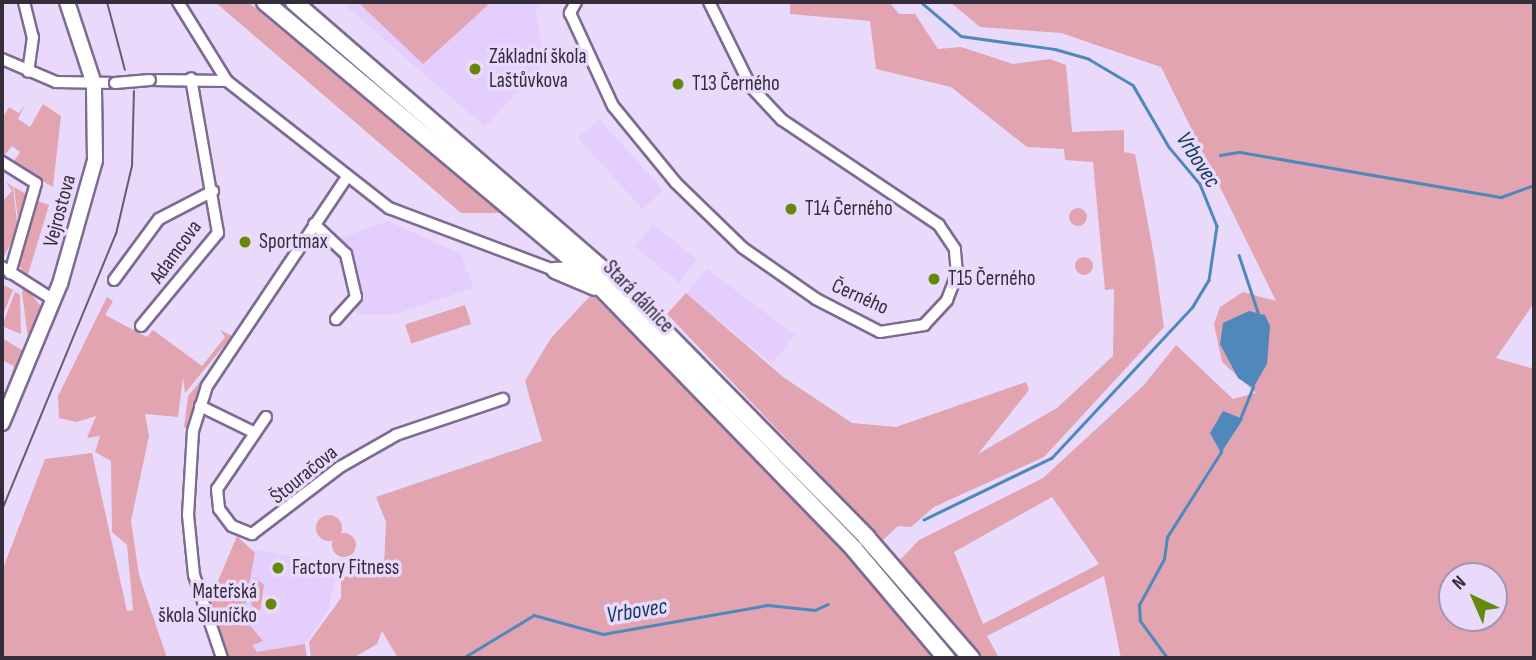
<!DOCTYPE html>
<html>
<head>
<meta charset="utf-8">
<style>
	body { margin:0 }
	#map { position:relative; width:1536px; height:660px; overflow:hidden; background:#e9dafb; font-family:"Sofia Sans Condensed",sans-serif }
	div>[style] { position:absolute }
	.built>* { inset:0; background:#e4cefd; transform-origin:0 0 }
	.green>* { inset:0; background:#e1a4b0; transform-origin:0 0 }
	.round { border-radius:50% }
	.water>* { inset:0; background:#4f89bb }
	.stream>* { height:2.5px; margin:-1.25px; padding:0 1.25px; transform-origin:1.25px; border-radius:1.25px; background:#4f89bb }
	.roads { filter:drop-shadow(2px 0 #7d6c91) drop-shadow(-2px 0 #7d6c91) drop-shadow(0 2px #7d6c91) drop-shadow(0 -2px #7d6c91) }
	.minor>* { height:10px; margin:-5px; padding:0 5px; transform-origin:5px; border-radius:5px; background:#fff }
	.tertiary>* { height:14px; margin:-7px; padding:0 7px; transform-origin:7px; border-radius:7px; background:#fff }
	.secondary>* { height:16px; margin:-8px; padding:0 8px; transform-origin:8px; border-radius:8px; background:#fff }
	.tram>* { height:2px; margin:-1px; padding:0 1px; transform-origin:1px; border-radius:1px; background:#655c6f }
	.bridges { filter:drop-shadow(2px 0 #7d6c91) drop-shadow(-2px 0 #7d6c91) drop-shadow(0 2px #7d6c91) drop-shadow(0 -2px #7d6c91) }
	.minor-bridge>* { height:10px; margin:-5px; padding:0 5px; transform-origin:5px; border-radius:5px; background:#fff }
	.dots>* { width:19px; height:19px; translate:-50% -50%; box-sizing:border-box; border:4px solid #e9dafb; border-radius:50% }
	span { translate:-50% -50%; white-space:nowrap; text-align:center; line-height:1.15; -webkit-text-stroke:7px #e9dafb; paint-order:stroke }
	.poi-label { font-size:21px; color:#342d3c }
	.left { translate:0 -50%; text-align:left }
	.right { translate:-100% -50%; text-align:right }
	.street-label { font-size:21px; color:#342d3c }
	.water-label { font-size:23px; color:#0f3c5e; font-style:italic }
	.frame { position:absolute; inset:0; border:4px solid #342d3c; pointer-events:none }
	.north { position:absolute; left:1438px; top:562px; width:70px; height:70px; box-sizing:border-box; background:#e9dafb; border:2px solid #a195af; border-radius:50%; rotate:316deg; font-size:19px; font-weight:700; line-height:28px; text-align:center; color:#342d3c }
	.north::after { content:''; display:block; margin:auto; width:24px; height:32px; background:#65880a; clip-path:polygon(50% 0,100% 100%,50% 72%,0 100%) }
</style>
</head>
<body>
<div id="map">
	<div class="built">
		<i style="clip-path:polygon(341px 2px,544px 2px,536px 9px,544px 63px,485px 127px)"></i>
		<i style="left:599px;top:119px;width:96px;height:28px;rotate:48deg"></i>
		<i style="clip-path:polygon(388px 221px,461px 254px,473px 288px,392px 315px,357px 314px,336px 255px,341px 238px)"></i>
		<i style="left:653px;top:224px;width:57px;height:29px;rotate:39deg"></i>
		<i style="clip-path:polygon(707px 269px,795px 335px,772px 364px,686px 293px)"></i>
		<i style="clip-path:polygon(233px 546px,337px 564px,329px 609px,305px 644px,274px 658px,233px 658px)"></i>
	</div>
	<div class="green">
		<i style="clip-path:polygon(215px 2px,248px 2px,500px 213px,461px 213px)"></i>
		<i style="clip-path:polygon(358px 2px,485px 2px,488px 5px,423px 64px)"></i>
		<i style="clip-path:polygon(790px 2px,889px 2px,899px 14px,915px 14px,938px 49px,961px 47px,1013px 64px,1050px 59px,1066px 65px,1072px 132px,1124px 130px,1124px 152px,1135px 154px,1154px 256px,1164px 327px,1044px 457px,934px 507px,911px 527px,898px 526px,883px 540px,667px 314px,686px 293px,783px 377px,852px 423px,896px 427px,1026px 382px,1029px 390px,978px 454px,1057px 408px,1113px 356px,1114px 289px,1105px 290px,1093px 162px,1065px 160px,1064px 149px,1027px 147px,951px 87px,876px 69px,870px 21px,790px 14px)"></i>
		<i style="clip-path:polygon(evenodd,950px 2px,1534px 2px,1534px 303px,1496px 358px,1534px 369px,1534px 658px,1121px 658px,1104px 576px,987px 636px,999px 658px,984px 658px,900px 560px,919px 540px,1043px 478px,1144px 385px,1176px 345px,1233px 399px,1256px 393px,1222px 362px,1214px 324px,1220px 307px,1243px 292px,1276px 301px,1161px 67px,1061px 33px,980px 27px,950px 2px,1052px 497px,1099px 564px,983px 624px,954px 552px,1052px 497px,950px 2px,1452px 576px,1494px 576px,1494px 618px,1452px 618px,1452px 576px)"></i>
		<i style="clip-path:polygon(43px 104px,61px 116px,53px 187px,12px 164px,20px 152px,12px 146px,2px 158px,2px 119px,9px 107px,19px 113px,25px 105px,18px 119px,30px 127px)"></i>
		<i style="clip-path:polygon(6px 182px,13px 187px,18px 230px,2px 260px,2px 202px,12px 191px)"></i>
		<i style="clip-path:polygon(14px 187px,28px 195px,19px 228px)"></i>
		<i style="clip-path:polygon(35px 200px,49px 205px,27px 278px,17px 262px)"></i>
		<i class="round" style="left:1069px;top:208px;width:18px;height:18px"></i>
		<i class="round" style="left:1075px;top:257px;width:18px;height:18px"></i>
		<i style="clip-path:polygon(2px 284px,13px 290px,2px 317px)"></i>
		<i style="clip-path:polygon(25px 287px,41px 306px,28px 339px,22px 292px)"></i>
		<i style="clip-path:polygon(15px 292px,20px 295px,21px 334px,2px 326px)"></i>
		<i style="clip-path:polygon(592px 294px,849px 554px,937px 658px,398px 658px,382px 631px,377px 644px,353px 658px,311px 658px,309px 642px,341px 598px,341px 578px,384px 565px,386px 522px,376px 497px,542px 441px,525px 381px,551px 338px)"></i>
		<i style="clip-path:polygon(107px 297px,113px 301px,105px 315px,147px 337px,153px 330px,202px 366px,225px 337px,220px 330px,232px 336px,185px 393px,183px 377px,178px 417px,145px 414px,149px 436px,131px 521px,139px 575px,167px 658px,2px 658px,2px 571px,45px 459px,92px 453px,127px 611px,133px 610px,127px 545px,112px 532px,111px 461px,95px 452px,100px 436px,87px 438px,96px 416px,77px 422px,59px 418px,58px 396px)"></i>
		<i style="left:465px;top:305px;width:20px;height:63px;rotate:72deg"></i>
		<i style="clip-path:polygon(658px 337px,796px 469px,963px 658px,956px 658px,829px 513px)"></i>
		<i style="clip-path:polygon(2px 338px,25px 352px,2px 403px,14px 366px,2px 360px)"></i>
		<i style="clip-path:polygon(231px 345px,189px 428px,184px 427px,188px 396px)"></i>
		<i class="round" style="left:316px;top:515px;width:26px;height:26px"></i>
		<i class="round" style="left:332px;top:533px;width:24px;height:24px"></i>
		<i style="clip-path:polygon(237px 536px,255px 553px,243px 617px,263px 641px,252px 645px,257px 652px,305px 644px,307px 658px,228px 658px,210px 600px)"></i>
		<i style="clip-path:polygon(255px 578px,264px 585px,260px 611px,251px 605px)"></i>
	</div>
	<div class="water">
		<i style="clip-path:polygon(1249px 311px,1265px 315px,1270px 326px,1267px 364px,1253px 388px,1238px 378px,1220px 344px,1223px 323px)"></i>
		<i style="clip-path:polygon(1223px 411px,1243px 419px,1221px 453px,1210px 433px)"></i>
	</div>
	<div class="stream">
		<i style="left:921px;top:2px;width:52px;rotate:40.4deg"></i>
		<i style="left:961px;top:36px;width:95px;rotate:7.9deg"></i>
		<i style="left:1055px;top:49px;width:35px;rotate:16deg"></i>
		<i style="left:1089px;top:59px;width:51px;rotate:30.6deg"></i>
		<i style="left:1133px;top:85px;width:72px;rotate:59.9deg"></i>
		<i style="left:1169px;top:147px;width:48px;rotate:50deg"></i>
		<i style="left:1200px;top:184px;width:45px;rotate:68deg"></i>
		<i style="left:1217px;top:226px;width:55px;rotate:98.4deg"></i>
		<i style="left:1209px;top:280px;width:31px;rotate:121deg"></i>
		<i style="left:1193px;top:307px;width:207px;rotate:133deg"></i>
		<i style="left:1052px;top:458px;width:142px;rotate:154.2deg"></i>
		<i style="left:1220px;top:155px;width:20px;rotate:-9deg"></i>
		<i style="left:1240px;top:152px;width:265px;rotate:9.8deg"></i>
		<i style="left:1501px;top:197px;width:35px;rotate:-20deg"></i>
		<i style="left:1239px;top:255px;width:60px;rotate:71.6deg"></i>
		<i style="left:1240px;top:419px;width:35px;rotate:-68deg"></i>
		<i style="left:463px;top:658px;width:83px;rotate:-31.2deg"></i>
		<i style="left:534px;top:615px;width:72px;rotate:15.4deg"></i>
		<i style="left:603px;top:634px;width:168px;rotate:-10deg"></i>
		<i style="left:768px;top:605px;width:47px;rotate:6.1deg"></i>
		<i style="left:815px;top:610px;width:14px;rotate:-25deg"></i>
		<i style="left:1167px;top:658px;width:46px;rotate:-126.1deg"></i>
		<i style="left:1140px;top:621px;width:16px;rotate:-94deg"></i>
		<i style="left:1139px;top:605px;width:52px;rotate:-61.5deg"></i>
		<i style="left:1164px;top:559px;width:22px;rotate:-82deg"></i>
		<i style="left:1167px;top:537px;width:101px;rotate:-57.6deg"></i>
	</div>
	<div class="roads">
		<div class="minor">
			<i style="left:24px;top:2px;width:36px;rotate:76deg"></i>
			<i style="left:33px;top:37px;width:35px;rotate:98deg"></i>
			<i style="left:178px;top:2px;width:93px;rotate:58.2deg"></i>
			<i style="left:576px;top:2px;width:13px;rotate:119deg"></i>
			<i style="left:570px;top:13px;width:102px;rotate:65.2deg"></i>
			<i style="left:613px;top:106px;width:99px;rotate:50.7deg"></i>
			<i style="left:676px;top:183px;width:93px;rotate:44.1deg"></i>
			<i style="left:743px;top:248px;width:89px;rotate:34.9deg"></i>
			<i style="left:816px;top:299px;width:72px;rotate:27.3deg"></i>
			<i style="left:880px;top:332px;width:45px;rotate:-9deg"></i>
			<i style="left:924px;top:325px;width:34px;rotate:-47deg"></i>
			<i style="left:947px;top:300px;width:28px;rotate:-69deg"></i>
			<i style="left:957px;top:274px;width:25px;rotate:-95deg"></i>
			<i style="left:955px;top:249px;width:29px;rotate:-124deg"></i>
			<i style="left:939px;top:225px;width:189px;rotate:-146.2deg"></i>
			<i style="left:782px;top:120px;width:45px;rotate:-133.2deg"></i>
			<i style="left:751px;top:87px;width:95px;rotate:-116.3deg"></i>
			<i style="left:2px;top:59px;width:59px;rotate:23.1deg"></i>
			<i style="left:56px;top:82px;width:59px;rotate:1deg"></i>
			<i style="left:150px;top:80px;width:77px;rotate:0.7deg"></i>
			<i style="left:227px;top:81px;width:206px;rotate:38.1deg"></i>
			<i style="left:389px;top:208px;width:176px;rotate:20.6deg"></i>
			<i style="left:2px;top:162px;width:40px;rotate:32deg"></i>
			<i style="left:36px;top:183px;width:94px;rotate:106.1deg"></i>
			<i style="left:314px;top:224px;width:44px;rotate:43.2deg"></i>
			<i style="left:346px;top:254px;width:44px;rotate:76.9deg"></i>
			<i style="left:356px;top:297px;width:30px;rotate:132deg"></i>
			<i style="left:2px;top:267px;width:62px;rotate:32.4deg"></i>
			<i style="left:114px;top:280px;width:76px;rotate:-53.6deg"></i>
			<i style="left:159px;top:219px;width:61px;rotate:-27.4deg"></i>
			<i style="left:141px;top:326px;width:121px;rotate:-50.4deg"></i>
			<i style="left:218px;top:233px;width:157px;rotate:-99.9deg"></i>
			<i style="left:200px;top:406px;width:61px;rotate:26.1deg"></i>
			<i style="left:266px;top:417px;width:87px;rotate:124.2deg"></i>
			<i style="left:217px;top:489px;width:20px;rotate:84deg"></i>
			<i style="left:219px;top:509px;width:21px;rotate:53deg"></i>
			<i style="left:232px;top:526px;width:22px;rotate:22deg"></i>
			<i style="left:252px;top:534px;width:111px;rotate:-37.3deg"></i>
			<i style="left:340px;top:467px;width:64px;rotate:-29.7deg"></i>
			<i style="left:396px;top:435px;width:113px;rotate:-18.6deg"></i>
			<i style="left:222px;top:658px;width:88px;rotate:-108.6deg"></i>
			<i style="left:194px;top:575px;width:60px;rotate:-95.7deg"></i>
			<i style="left:188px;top:515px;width:84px;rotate:-86.6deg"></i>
			<i style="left:193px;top:431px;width:47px;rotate:-72.7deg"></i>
			<i style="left:207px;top:386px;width:252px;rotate:-56.2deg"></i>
		</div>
		<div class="tertiary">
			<i style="left:554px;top:270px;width:34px;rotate:-2deg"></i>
			<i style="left:555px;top:271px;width:43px;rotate:23deg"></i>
			<i style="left:2px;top:423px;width:151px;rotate:-67.4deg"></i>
			<i style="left:60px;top:284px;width:129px;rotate:-74.2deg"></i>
			<i style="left:95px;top:160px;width:76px;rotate:-90.8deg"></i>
			<i style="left:94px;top:84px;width:86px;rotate:-108.2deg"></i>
		</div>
		<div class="secondary">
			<i style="left:265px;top:2px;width:414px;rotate:40deg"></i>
			<i style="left:582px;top:268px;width:391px;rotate:45.9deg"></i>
			<i style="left:854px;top:549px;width:143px;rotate:49.8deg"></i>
			<i style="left:294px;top:2px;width:417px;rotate:40.9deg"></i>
			<i style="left:609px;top:275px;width:368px;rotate:45.5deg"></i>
			<i style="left:867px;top:538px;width:159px;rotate:49.1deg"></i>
		</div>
	</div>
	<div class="tram">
		<i style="left:107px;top:2px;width:70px;rotate:75.2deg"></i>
		<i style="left:2px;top:510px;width:299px;rotate:-67.6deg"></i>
		<i style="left:116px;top:234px;width:70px;rotate:-76.8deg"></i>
		<i style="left:132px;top:166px;width:75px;rotate:-88.5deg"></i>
	</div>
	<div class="bridges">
		<div class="minor-bridge">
			<i style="left:115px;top:83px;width:35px;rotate:-5deg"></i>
		</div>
	</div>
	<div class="dots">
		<i style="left:475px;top:69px;background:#65880a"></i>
		<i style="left:678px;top:84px;background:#65880a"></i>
		<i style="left:791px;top:209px;background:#65880a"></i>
		<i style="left:245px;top:242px;background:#65880a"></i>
		<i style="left:934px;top:279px;background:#65880a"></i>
		<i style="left:278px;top:568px;background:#65880a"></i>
		<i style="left:271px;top:604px;background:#65880a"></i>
	</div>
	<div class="poi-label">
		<span class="left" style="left:489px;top:69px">Základní škola<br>Laštůvkova</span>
		<span class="left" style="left:692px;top:84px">T13 Černého</span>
		<span class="left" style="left:805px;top:209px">T14 Černého</span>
		<span class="left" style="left:259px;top:242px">Sportmax</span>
		<span class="left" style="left:948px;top:279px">T15 Černého</span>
		<span class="left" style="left:292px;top:568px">Factory Fitness</span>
		<span class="right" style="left:257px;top:604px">Mateřská<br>škola Sluníčko</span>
	</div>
	<div class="street-label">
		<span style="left:60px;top:211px;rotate:-75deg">Vejrostova</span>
		<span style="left:176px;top:252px;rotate:-54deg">Adamcova</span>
		<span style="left:638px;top:297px;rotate:46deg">Stará dálnice</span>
		<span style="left:860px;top:297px;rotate:24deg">Černého</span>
		<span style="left:304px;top:475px;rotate:-39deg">Štouračova</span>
	</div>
	<div class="water-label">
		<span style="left:1198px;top:160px;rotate:57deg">Vrbovec</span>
		<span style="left:637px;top:611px;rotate:-9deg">Vrbovec</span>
	</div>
	<div class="frame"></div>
	<div class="north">N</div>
</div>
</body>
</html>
